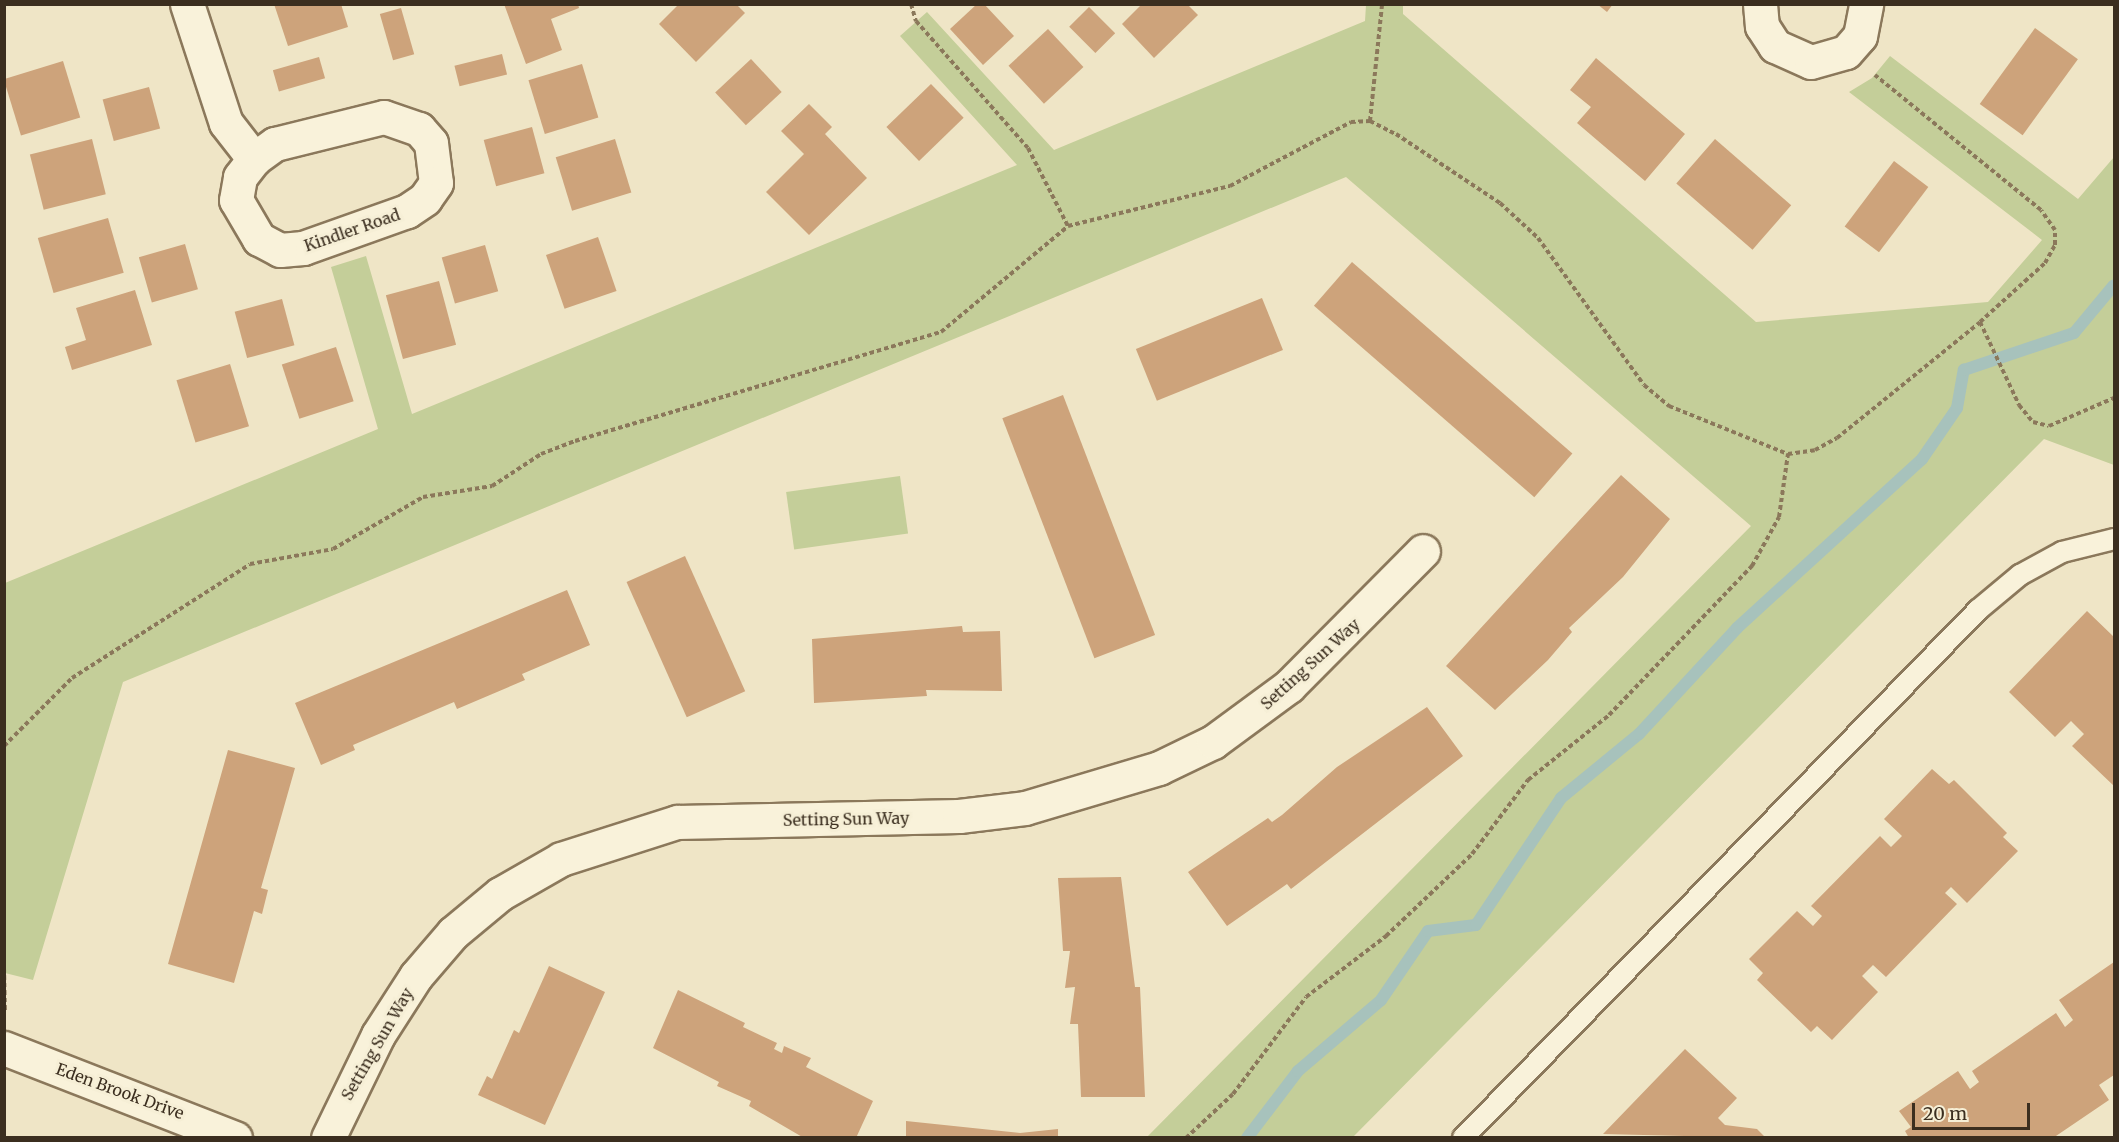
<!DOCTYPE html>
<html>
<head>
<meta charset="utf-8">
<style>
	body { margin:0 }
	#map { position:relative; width:2119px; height:1142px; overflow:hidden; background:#efe5c6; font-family:Merriweather,serif }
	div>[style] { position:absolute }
	.green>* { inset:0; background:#c4ce99; transform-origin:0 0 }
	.stream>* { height:12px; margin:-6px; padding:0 6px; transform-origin:6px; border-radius:6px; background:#a7c2bc }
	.building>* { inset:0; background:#cda37b; transform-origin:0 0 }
	.path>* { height:4px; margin-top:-2px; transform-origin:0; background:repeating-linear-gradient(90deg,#8b785b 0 4.5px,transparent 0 7.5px) }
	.roads { filter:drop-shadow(2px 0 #8b785b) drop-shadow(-2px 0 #8b785b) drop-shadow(0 2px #8b785b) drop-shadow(0 -2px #8b785b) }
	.lane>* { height:20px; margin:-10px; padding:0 10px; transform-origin:10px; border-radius:10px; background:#f9f2da }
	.street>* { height:33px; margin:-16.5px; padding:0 16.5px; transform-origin:16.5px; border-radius:16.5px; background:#f9f2da }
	span { translate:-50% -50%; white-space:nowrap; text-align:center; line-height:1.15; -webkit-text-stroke:6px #f6efd6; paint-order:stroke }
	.street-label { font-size:16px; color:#3b2e1f }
	.frame { position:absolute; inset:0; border:6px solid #3b2e1f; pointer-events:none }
	.scale { position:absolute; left:1912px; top:1103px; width:118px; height:27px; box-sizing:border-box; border:3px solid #3b2e1f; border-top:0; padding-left:8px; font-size:18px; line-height:21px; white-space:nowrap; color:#3b2e1f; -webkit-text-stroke:4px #f6efd6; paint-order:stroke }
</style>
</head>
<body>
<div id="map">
	<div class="green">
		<i style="clip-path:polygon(1366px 5px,1403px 5px,1403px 14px,1756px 322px,1988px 302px,2042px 240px,1849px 92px,1872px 78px,1890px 56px,2078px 199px,2114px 157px,2114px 465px,2044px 439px,1353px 1137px,1147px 1137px,1751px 526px,1346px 177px,123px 682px,33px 980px,5px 973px,5px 583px,378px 429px,331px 267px,366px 256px,412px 414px,1017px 165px,900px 36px,927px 12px,1054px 150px,1365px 21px)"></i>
		<i style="left:900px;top:476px;width:58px;height:115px;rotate:82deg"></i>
	</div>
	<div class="stream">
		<i style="left:1247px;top:1138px;width:84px;rotate:-52.7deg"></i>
		<i style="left:1298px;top:1071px;width:109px;rotate:-40.5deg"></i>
		<i style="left:1381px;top:1000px;width:83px;rotate:-55.7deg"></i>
		<i style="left:1428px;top:931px;width:48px;rotate:-7.1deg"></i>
		<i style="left:1476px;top:925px;width:153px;rotate:-56.2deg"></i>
		<i style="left:1561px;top:798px;width:101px;rotate:-39.4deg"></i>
		<i style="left:1639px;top:734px;width:144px;rotate:-47.2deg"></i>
		<i style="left:1737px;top:628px;width:251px;rotate:-42.4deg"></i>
		<i style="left:1922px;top:459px;width:62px;rotate:-55.5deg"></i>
		<i style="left:1957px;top:408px;width:39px;rotate:-80deg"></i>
		<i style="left:1964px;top:370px;width:116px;rotate:-18.6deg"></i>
		<i style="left:2074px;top:333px;width:62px;rotate:-50.2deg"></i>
	</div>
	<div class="building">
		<i style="clip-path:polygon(274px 4px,341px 4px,348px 27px,288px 46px)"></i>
		<i style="clip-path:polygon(504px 4px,578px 4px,579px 8px,551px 19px,562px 50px,526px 64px)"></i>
		<i style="clip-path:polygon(679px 4px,736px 4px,745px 13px,696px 62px,659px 24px)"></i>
		<i style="clip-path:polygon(977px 4px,984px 4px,1014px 36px,983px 65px,950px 29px)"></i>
		<i style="clip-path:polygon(1142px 4px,1187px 4px,1198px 15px,1154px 58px,1122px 24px)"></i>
		<i style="clip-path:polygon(1597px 4px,1613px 4px,1607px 12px)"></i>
		<i style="left:1089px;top:7px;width:37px;height:28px;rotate:45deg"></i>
		<i style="left:401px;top:8px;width:48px;height:22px;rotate:74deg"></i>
		<i style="left:2035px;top:28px;width:53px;height:94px;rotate:36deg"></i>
		<i style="left:1048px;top:29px;width:52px;height:54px;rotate:47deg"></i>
		<i style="left:502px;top:54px;width:21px;height:49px;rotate:76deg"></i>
		<i style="left:319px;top:57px;width:22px;height:48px;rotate:74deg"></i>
		<i style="clip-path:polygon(1596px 58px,1685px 134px,1645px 181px,1577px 123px,1591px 107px,1570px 90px)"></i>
		<i style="left:751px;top:59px;width:45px;height:49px;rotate:47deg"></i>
		<i style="left:63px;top:61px;width:59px;height:62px;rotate:73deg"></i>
		<i style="left:582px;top:64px;width:56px;height:56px;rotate:73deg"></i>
		<i style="left:931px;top:84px;width:47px;height:62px;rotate:46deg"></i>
		<i style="left:149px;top:87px;width:43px;height:48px;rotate:75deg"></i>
		<i style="clip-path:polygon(809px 104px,832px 127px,825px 134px,867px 178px,809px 235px,766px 192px,804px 154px,781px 131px)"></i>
		<i style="left:532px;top:127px;width:48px;height:50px;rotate:75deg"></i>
		<i style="left:92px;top:139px;width:57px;height:64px;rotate:76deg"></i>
		<i style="left:615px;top:139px;width:56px;height:62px;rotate:73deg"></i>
		<i style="left:1715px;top:139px;width:101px;height:59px;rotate:41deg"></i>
		<i style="left:1894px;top:161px;width:43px;height:82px;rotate:37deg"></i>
		<i style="left:108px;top:218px;width:57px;height:73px;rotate:74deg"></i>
		<i style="left:598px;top:237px;width:57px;height:55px;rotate:71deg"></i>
		<i style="left:185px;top:244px;width:47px;height:48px;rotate:74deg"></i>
		<i style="left:485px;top:245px;width:48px;height:45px;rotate:74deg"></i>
		<i style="left:1352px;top:262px;width:292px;height:58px;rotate:41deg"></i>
		<i style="left:439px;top:281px;width:66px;height:55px;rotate:75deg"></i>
		<i style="clip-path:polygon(135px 290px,152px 345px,72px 370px,65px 347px,86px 340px,76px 308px)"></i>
		<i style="left:1262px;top:298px;width:56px;height:136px;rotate:68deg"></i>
		<i style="left:282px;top:299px;width:48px;height:49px;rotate:75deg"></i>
		<i style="left:336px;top:347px;width:57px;height:57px;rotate:72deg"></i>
		<i style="left:230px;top:364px;width:65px;height:56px;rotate:73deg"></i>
		<i style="left:1063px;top:395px;width:257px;height:65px;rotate:69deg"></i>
		<i style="clip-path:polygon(1621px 475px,1670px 519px,1623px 577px,1569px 628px,1572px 632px,1548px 660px,1495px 710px,1446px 666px)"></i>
		<i style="left:685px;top:556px;width:148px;height:64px;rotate:66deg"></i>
		<i style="clip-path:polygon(567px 590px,590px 645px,522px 674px,525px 680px,457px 709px,454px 702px,353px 745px,355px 750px,321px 765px,295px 703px)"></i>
		<i style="clip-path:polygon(2087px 611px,2114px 637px,2114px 786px,2072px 746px,2084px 734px,2071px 721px,2055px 737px,2009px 692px)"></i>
		<i style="clip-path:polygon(962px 626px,963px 632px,1000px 631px,1002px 691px,926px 690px,927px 696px,814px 703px,812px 639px)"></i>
		<i style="clip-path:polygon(1427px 707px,1463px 756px,1291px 889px,1287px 884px,1227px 926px,1188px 872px,1268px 818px,1272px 822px,1282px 815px,1337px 767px)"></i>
		<i style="clip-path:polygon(228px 750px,295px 768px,261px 888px,268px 890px,262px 914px,254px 911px,234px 983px,168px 964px)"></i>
		<i style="clip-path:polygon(1932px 769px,1949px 784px,1954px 780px,2007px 833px,2003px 837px,2018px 851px,1967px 903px,1951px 887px,1945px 893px,1957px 904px,1886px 977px,1873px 965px,1862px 976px,1878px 992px,1832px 1040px,1817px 1026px,1811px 1032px,1757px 980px,1763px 973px,1749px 959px,1797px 911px,1813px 926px,1822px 916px,1811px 906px,1880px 836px,1891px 847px,1902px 836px,1884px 819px)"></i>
		<i style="clip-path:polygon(1121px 877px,1135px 987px,1140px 987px,1145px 1097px,1081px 1097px,1078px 1024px,1070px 1024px,1075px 987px,1065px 988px,1070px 951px,1063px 951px,1058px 878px)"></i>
		<i style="clip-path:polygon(2114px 962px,2114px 1075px,2099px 1085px,2109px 1100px,2053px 1138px,1909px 1138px,1905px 1131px,1911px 1127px,1899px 1111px,1958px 1071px,1970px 1089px,1979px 1082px,1972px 1071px,2056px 1013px,2065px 1027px,2073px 1020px,2059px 1000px)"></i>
		<i style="clip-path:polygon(549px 966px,605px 992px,545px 1125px,478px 1095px,487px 1076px,492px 1079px,514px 1030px,519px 1033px)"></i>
		<i style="clip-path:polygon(678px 990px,745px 1023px,743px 1027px,777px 1043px,774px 1049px,782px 1053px,784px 1046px,811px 1058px,806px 1067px,873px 1101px,856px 1138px,804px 1138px,749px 1106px,751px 1101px,717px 1086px,719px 1082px,653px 1048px)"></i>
		<i style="clip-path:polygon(1685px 1049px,1737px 1098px,1718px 1118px,1725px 1125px,1757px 1129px,1766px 1138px,1603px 1134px)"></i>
		<i style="clip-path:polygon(906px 1121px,1020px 1133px,1058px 1129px,1058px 1138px,906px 1138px)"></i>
	</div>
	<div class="path">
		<i style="left:911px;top:4px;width:18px;rotate:74deg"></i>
		<i style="left:916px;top:21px;width:169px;rotate:48.6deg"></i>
		<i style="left:1028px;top:148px;width:88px;rotate:62.9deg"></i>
		<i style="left:1370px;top:121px;width:118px;rotate:-84.1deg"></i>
		<i style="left:1980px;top:322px;width:92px;rotate:64.8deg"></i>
		<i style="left:2019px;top:405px;width:22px;rotate:51deg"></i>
		<i style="left:2033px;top:422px;width:16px;rotate:14deg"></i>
		<i style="left:2049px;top:426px;width:71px;rotate:-23.3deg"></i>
		<i style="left:4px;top:746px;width:96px;rotate:-45deg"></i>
		<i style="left:72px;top:678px;width:211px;rotate:-32.6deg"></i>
		<i style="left:250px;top:564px;width:84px;rotate:-10.2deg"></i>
		<i style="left:333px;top:549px;width:104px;rotate:-30deg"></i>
		<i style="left:423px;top:497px;width:70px;rotate:-9.1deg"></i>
		<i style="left:492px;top:486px;width:59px;rotate:-33.1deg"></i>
		<i style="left:541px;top:454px;width:36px;rotate:-21deg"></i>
		<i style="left:575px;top:441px;width:382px;rotate:-16.6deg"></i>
		<i style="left:941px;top:332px;width:165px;rotate:-39.8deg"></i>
		<i style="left:1068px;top:226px;width:167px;rotate:-13.9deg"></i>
		<i style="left:1230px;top:186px;width:137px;rotate:-27.9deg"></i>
		<i style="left:1351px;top:122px;width:19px;rotate:-3deg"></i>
		<i style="left:1370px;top:121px;width:29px;rotate:27deg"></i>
		<i style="left:1396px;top:134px;width:125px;rotate:33.6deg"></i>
		<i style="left:1500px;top:203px;width:52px;rotate:42.6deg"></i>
		<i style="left:1538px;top:238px;width:181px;rotate:54.2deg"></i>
		<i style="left:1644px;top:385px;width:33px;rotate:40deg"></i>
		<i style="left:1669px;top:406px;width:128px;rotate:22deg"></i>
		<i style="left:1788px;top:454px;width:27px;rotate:-8deg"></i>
		<i style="left:1815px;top:450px;width:25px;rotate:-29deg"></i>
		<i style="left:1837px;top:438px;width:184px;rotate:-39deg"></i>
		<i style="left:1980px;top:322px;width:88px;rotate:-42.2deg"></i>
		<i style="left:2045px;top:263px;width:21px;rotate:-61deg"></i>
		<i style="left:2055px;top:245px;width:15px;rotate:-90deg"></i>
		<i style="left:2055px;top:230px;width:24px;rotate:-125deg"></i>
		<i style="left:2041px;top:210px;width:214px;rotate:-140.9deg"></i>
		<i style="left:4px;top:968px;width:45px;rotate:88.7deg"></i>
		<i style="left:1186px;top:1138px;width:64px;rotate:-43.1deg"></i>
		<i style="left:1233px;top:1094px;width:121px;rotate:-53deg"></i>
		<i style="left:1306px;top:997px;width:101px;rotate:-37.3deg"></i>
		<i style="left:1386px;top:936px;width:119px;rotate:-43.6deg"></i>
		<i style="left:1472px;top:854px;width:93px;rotate:-52.9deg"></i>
		<i style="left:1528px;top:780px;width:104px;rotate:-38.7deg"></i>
		<i style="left:1609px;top:715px;width:207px;rotate:-46.2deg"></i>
		<i style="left:1752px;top:566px;width:56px;rotate:-61.1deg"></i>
		<i style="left:1779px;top:517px;width:64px;rotate:-81.9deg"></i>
	</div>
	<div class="roads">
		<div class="lane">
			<i style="left:1463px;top:1138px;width:738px;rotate:-45.71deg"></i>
			<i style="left:1978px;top:610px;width:55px;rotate:-39.8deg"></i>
			<i style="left:2020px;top:575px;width:48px;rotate:-28.7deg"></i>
			<i style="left:2062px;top:552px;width:54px;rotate:-14deg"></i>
		</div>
		<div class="street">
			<i style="left:187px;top:4px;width:125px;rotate:71.9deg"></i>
			<i style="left:226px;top:123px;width:46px;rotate:52.1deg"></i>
			<i style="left:1760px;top:4px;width:22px;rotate:85deg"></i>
			<i style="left:1762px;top:26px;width:24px;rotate:57deg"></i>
			<i style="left:1775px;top:46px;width:39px;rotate:24deg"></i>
			<i style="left:1811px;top:62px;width:36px;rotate:-16deg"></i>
			<i style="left:1846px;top:52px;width:21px;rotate:-49deg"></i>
			<i style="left:1860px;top:36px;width:33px;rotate:-79deg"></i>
			<i style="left:384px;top:117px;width:37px;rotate:19deg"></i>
			<i style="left:419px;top:129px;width:18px;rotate:49deg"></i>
			<i style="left:431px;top:143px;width:40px;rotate:82.9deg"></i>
			<i style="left:436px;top:183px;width:19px;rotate:125deg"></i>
			<i style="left:425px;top:199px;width:22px;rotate:146deg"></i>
			<i style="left:407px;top:211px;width:110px;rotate:160.4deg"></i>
			<i style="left:303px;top:248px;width:23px;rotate:175deg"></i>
			<i style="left:280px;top:250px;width:24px;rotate:-152deg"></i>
			<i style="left:259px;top:239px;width:45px;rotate:-120.5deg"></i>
			<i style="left:236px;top:200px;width:23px;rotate:-80deg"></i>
			<i style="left:240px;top:177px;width:23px;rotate:-52deg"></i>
			<i style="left:254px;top:159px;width:26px;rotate:-36deg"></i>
			<i style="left:275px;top:144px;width:112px;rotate:-13.9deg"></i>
			<i style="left:4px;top:1048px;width:248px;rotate:21.3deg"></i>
			<i style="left:328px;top:1138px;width:114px;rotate:-64.1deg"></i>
			<i style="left:378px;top:1035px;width:70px;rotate:-57.2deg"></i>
			<i style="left:416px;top:976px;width:57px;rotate:-49.3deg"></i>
			<i style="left:453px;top:933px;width:61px;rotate:-39.7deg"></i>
			<i style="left:500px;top:894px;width:70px;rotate:-29.8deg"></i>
			<i style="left:561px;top:859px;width:122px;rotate:-17.7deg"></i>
			<i style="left:677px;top:822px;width:282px;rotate:-1.2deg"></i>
			<i style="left:959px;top:816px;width:66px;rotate:-6.9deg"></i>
			<i style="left:1025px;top:808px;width:140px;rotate:-16.6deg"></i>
			<i style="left:1159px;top:768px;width:60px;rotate:-25.7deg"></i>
			<i style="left:1213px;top:742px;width:94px;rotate:-36.4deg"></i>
			<i style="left:1289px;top:686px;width:190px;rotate:-45.2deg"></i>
		</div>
	</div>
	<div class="street-label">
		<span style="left:352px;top:230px;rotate:-19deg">Kindler Road</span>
		<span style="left:1310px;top:664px;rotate:-42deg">Setting Sun Way</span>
		<span style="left:846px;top:819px;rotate:-1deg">Setting Sun Way</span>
		<span style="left:377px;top:1044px;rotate:-60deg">Setting Sun Way</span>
		<span style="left:120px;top:1091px;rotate:20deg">Eden Brook Drive</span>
	</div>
	<div class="frame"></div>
	<div class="scale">20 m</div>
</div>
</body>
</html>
